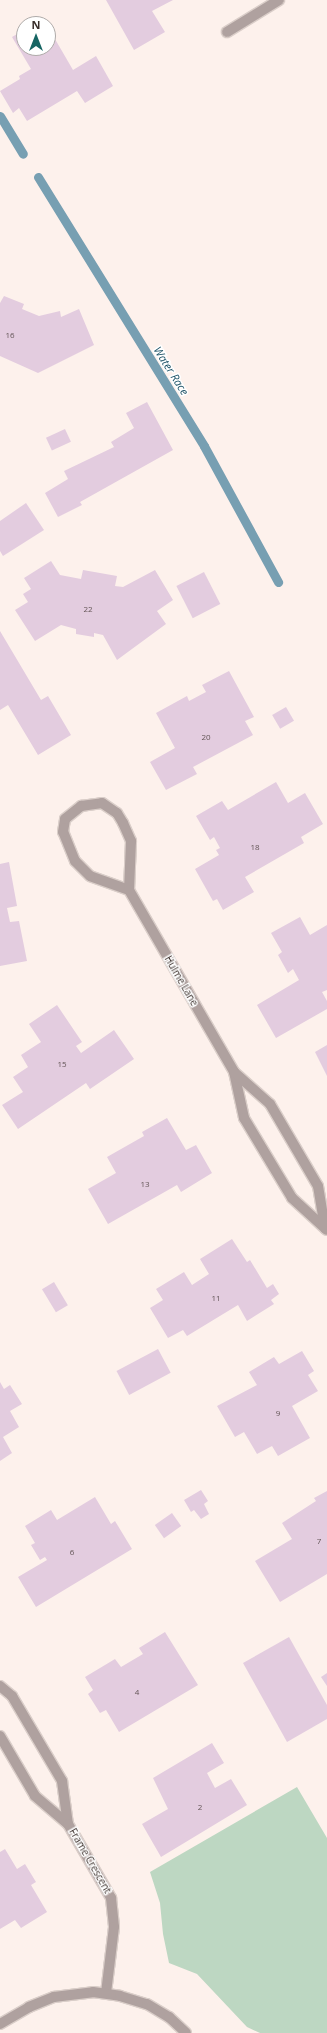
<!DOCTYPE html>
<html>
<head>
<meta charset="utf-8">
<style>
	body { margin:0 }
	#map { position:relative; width:327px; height:2033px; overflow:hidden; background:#fdf1ec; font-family:"Open Sans",sans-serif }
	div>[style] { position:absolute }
	.green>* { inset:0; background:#bdd7c2 }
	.stream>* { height:9px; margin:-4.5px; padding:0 4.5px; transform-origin:4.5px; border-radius:4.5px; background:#779fb2 }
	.building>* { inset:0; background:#e3ccdf; transform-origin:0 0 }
	.roads { filter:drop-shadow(1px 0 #dacec9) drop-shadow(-1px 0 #dacec9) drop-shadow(0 1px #dacec9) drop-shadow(0 -1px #dacec9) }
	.minor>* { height:10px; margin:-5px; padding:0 5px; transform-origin:5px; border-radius:5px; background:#afa19f }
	span { translate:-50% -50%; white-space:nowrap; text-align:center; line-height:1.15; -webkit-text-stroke:3px #fff; paint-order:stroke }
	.number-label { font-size:8px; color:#635556 }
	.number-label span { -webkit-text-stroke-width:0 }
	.street-label { font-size:10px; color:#382d29 }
	.water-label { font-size:11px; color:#184e63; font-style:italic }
	.north { position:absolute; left:16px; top:16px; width:40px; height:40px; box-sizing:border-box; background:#fff; border:1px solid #afaba9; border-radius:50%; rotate:0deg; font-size:11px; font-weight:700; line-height:16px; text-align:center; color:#382d29 }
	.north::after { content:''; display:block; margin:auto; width:14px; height:18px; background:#166563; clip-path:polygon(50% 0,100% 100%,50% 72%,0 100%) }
</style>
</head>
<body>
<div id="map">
	<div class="green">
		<i style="clip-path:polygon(297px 1787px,327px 1838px,327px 2033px,260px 2033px,247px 2027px,197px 1974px,169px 1963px,163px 1934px,160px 1903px,150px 1872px)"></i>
	</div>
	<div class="stream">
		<i style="left:0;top:116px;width:44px;rotate:58.8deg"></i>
		<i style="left:38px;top:177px;width:316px;rotate:58.3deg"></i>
		<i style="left:204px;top:446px;width:155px;rotate:61.4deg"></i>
	</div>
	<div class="building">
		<i style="clip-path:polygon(106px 0,173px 0,152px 11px,165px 32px,134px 50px)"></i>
		<i style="clip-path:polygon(48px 27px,73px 70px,96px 56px,113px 86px,85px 103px,77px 91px,27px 121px,19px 108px,13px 113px,0 91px,20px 79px,19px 76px,31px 69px,12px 37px,24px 30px,24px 48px,48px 48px)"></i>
		<i style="clip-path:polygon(4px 296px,24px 304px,22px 309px,39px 316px,60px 311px,61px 317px,79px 309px,94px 345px,38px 373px,0 356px,0 303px)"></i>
		<i style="clip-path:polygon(147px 402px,173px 450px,80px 502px,82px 505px,58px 517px,45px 493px,68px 479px,64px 471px,114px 447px,111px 442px,134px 428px,126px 413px)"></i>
		<i style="left:65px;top:429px;width:14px;height:21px;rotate:65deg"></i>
		<i style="clip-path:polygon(26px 503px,44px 530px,3px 556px,0 551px,0 521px)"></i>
		<i style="clip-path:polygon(51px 561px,60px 575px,81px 579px,83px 570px,117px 576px,115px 586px,123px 587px,155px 570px,173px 600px,157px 611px,166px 624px,117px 660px,103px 635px,94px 633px,94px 637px,76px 634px,76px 629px,61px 625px,35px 641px,15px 610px,28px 602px,23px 594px,31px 589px,24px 578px)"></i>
		<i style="left:204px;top:572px;width:36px;height:31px;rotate:63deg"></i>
		<i style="clip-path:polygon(0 631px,41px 700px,48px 696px,71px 735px,38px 755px,8px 705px,0 710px)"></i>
		<i style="clip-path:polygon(229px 671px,254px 717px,245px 721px,253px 735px,193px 767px,197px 774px,166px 790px,150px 762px,175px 748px,156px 713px,187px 696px,189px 701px,206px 692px,202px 685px)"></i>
		<i style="left:286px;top:707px;width:16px;height:16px;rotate:60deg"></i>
		<i style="clip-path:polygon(276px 782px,288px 803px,305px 793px,323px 824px,301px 837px,304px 843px,245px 877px,254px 892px,223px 910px,217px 899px,213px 901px,195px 869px,219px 855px,216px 850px,220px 848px,214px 837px,210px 840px,196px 816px,222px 801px,228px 810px)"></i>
		<i style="clip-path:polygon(9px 862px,17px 906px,7px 908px,10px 922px,19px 921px,27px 961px,0 966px,0 864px)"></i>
		<i style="clip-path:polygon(300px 917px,310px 935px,327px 925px,327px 990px,322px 992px,327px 1001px,327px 1009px,276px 1038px,257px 1005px,299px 980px,293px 969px,288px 973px,278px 955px,282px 952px,271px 933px)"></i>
		<i style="clip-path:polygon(57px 1005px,82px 1042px,76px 1046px,81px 1053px,114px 1030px,134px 1059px,90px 1089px,86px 1083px,18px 1129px,2px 1105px,23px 1092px,13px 1077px,28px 1067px,21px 1055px,41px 1042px,29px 1024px)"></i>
		<i style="clip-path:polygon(327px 1045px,327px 1076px,315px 1052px)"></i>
		<i style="clip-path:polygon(167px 1118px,186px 1150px,196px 1145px,212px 1173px,181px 1192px,177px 1185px,108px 1224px,88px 1189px,116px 1173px,107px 1157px,144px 1136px,142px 1132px)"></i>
		<i style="clip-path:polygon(232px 1239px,247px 1262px,250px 1260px,267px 1288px,273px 1284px,279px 1294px,271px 1300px,274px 1304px,247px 1321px,238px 1305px,187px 1336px,183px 1330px,168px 1338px,150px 1308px,163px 1300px,156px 1289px,184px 1272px,192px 1285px,209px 1274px,200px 1259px)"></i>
		<i style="left:54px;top:1282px;width:27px;height:14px;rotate:59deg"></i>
		<i style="left:158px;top:1349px;width:27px;height:47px;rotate:62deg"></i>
		<i style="clip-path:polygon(302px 1351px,314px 1371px,308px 1375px,318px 1391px,292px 1406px,310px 1438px,278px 1456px,272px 1446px,257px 1454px,244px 1432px,235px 1437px,217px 1406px,257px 1385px,249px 1372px,274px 1357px,279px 1364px)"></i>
		<i style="clip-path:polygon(0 1382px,4px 1389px,10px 1385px,22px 1404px,10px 1411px,19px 1427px,3px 1437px,12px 1453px,0 1461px)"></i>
		<i style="clip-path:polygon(201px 1490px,208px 1501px,204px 1504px,209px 1514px,201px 1519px,194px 1510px,191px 1512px,184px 1500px)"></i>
		<i style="clip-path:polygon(327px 1491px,327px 1574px,280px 1602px,255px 1561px,292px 1539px,282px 1523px,316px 1501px,314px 1498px)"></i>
		<i style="clip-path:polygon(95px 1497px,111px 1524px,115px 1521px,132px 1549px,36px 1607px,18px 1577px,47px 1560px,45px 1557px,40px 1560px,31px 1545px,35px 1543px,25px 1526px,51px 1510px,57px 1520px)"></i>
		<i style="left:172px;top:1513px;width:16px;height:21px;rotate:55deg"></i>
		<i style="clip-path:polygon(165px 1632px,198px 1685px,119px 1732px,106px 1710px,100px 1713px,88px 1694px,93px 1690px,85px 1677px,115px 1659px,121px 1667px,143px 1654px,139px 1648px)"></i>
		<i style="clip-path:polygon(289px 1637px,327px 1705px,327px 1719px,287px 1742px,243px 1663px)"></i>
		<i style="clip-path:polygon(327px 1673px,327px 1686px,321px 1677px)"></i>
		<i style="clip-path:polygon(212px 1743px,224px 1763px,207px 1773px,215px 1788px,231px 1779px,247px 1805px,161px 1857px,142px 1824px,168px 1809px,153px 1778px)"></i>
		<i style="clip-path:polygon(5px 1849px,17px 1869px,25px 1864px,36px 1882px,31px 1885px,47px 1912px,21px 1928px,15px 1920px,0 1929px,0 1852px)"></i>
	</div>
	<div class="roads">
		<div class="minor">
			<i style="left:227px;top:32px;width:61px;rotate:-31.6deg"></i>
			<i style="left:129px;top:890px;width:41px;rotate:-160.3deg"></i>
			<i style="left:90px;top:876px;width:21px;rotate:-135deg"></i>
			<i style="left:75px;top:861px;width:31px;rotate:-112deg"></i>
			<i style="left:63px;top:832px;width:13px;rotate:-81deg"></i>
			<i style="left:65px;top:819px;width:21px;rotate:-39deg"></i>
			<i style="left:81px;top:806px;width:21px;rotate:-8deg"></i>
			<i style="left:102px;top:803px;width:18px;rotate:34deg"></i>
			<i style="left:117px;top:813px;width:12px;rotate:59deg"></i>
			<i style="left:123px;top:823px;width:20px;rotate:66deg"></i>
			<i style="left:131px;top:841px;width:49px;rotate:92.3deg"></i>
			<i style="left:129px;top:890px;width:210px;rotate:60deg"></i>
			<i style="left:234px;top:1072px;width:47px;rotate:77.7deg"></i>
			<i style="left:244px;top:1118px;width:93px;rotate:59deg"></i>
			<i style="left:292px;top:1198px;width:47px;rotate:42.4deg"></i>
			<i style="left:234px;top:1072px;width:48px;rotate:41.6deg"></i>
			<i style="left:270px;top:1104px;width:95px;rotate:59.7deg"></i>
			<i style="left:318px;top:1186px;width:43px;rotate:80.5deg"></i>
			<i style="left:0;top:1686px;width:16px;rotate:40deg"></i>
			<i style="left:12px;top:1696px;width:99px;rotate:59.5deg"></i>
			<i style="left:62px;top:1781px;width:43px;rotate:82.1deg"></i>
			<i style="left:0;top:1736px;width:69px;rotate:59.7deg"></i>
			<i style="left:35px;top:1796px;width:43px;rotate:40.3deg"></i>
			<i style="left:68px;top:1824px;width:86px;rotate:59.8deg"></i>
			<i style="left:111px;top:1898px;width:29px;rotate:84deg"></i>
			<i style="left:114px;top:1927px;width:66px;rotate:96.9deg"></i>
			<i style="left:0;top:2024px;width:34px;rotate:-30deg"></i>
			<i style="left:29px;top:2007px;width:27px;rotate:-22deg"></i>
			<i style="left:54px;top:1997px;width:39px;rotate:-7deg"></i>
			<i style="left:93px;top:1992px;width:27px;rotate:8deg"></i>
			<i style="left:120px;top:1996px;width:28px;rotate:17deg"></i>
			<i style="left:147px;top:2004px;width:26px;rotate:31deg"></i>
			<i style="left:169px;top:2017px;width:23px;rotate:43deg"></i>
		</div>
	</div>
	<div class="number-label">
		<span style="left:10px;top:335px">16</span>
		<span style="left:88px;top:609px">22</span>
		<span style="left:206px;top:737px">20</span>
		<span style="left:255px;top:847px">18</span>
		<span style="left:62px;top:1064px">15</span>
		<span style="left:145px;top:1184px">13</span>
		<span style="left:216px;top:1298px">11</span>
		<span style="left:278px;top:1413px">9</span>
		<span style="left:319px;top:1541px">7</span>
		<span style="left:72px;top:1552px">6</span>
		<span style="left:137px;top:1692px">4</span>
		<span style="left:200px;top:1807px">2</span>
	</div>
	<div class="street-label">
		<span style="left:181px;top:981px;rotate:60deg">Hulme Lane</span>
		<span style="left:90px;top:1861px;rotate:60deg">Frame Crescent</span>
	</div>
	<div class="water-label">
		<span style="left:171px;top:371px;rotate:58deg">Water Race</span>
	</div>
	<div class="north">N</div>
</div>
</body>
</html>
